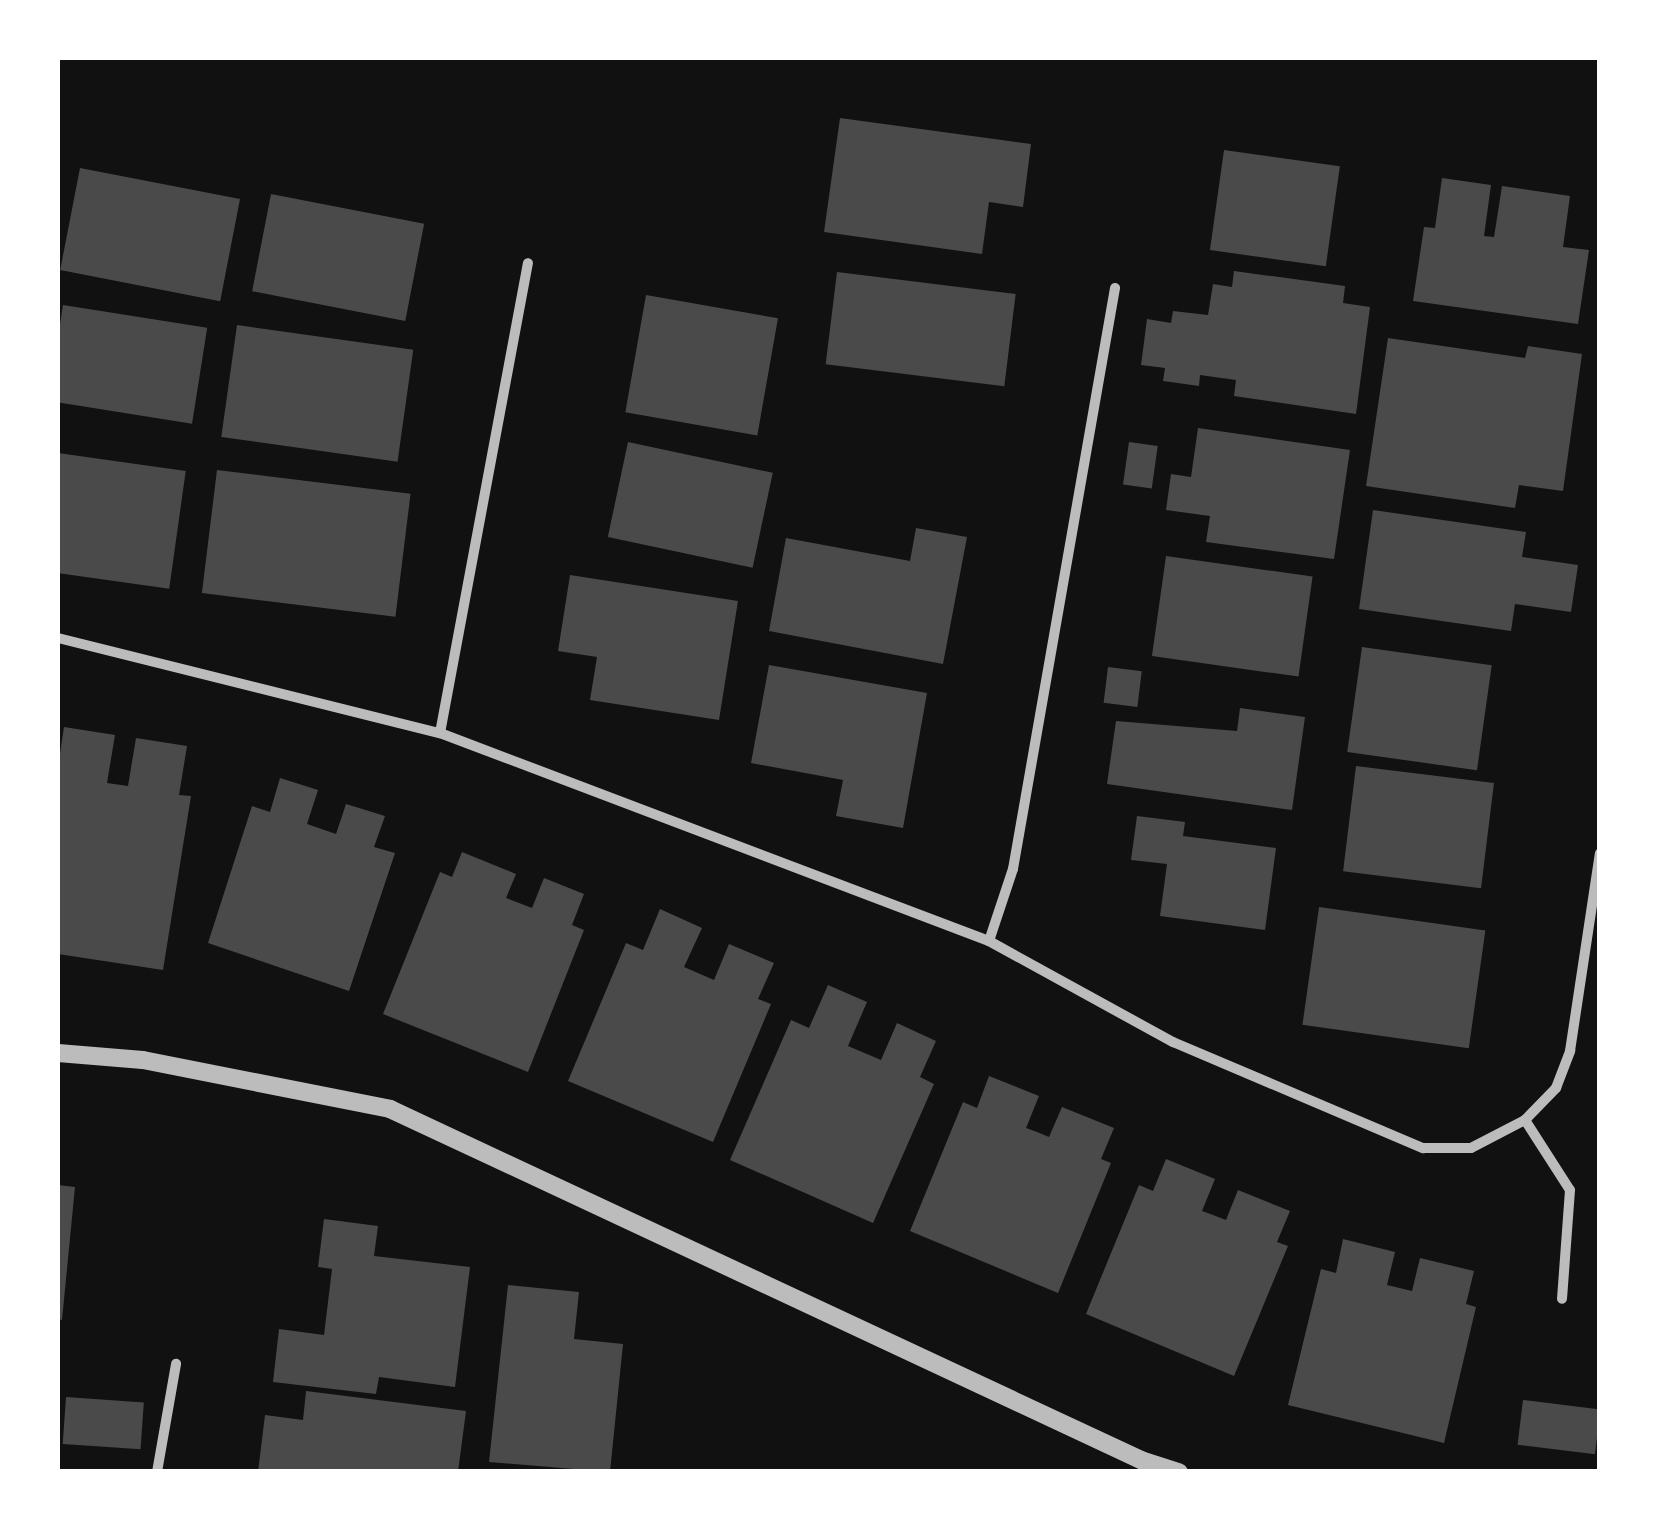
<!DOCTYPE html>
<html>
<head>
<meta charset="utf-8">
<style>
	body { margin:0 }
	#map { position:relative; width:1657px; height:1529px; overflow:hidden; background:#111; font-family:"Alegreya Sans",sans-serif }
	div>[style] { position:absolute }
	.building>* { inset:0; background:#4a4a4a; transform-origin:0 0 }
	.minor>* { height:10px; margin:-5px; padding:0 5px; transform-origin:5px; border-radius:5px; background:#bcbcbc }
	.tertiary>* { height:18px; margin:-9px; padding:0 9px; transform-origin:9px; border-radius:9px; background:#bcbcbc }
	span { translate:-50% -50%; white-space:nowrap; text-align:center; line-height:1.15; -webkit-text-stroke:8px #fff; paint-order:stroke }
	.frame { position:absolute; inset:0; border:60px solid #fff; pointer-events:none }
</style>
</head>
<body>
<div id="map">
	<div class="building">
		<i style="clip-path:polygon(840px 118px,1031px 144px,1023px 207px,989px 202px,982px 254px,824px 232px)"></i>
		<i style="left:1224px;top:150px;width:117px;height:101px;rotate:8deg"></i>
		<i style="left:80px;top:168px;width:163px;height:104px;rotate:11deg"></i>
		<i style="clip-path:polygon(1442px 178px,1491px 185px,1484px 236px,1494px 237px,1502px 186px,1570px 196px,1563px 247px,1589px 250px,1578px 324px,1413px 301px,1424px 227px,1435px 228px)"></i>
		<i style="left:271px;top:194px;width:156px;height:99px;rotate:11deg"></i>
		<i style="clip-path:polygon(1234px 271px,1345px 286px,1343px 303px,1370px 307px,1356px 414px,1234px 396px,1236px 380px,1200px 375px,1199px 386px,1163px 381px,1165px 368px,1141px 365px,1147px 319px,1171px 323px,1173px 311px,1208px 315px,1213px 284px,1232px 287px)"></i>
		<i style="left:837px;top:272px;width:180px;height:93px;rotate:7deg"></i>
		<i style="left:646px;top:295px;width:134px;height:119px;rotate:10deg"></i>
		<i style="left:63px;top:305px;width:146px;height:97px;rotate:9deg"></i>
		<i style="left:237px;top:325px;width:178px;height:113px;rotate:8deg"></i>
		<i style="clip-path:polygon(1388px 338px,1525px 358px,1528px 346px,1582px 354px,1563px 491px,1519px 485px,1515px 508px,1366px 486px)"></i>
		<i style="clip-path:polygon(1198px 428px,1350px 450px,1334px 559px,1206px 542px,1210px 516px,1166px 510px,1171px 474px,1191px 477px)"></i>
		<i style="left:628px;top:442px;width:148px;height:97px;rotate:12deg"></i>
		<i style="left:1129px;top:442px;width:29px;height:43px;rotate:8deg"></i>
		<i style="left:58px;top:453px;width:129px;height:119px;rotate:8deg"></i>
		<i style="left:217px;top:470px;width:195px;height:124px;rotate:7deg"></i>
		<i style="clip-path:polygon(1373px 510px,1526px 532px,1522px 557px,1578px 565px,1571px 612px,1515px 604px,1511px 631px,1359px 609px)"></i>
		<i style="clip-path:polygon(916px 528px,967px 537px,943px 664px,769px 631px,786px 538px,910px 561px)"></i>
		<i style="left:1166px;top:556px;width:148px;height:101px;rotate:8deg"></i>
		<i style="clip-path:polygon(570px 575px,738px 601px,719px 720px,590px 700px,597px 657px,558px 651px)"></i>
		<i style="left:1362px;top:647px;width:131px;height:106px;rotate:8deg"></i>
		<i style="clip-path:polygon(769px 665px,927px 693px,903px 828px,836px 816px,843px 780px,751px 763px)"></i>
		<i style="left:1108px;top:667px;width:34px;height:36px;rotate:7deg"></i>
		<i style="clip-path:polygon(1240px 708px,1305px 717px,1292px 810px,1107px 784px,1116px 721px,1237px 731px)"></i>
		<i style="clip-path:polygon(64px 727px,115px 735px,107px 783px,128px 786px,136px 738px,187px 746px,179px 795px,191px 796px,163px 970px,58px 954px,58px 767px)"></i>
		<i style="left:1356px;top:766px;width:139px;height:106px;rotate:7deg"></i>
		<i style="clip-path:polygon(280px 778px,318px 790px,307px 824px,336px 834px,346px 804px,385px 816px,374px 847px,395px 853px,349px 991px,208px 943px,252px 806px,270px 812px)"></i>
		<i style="clip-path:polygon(1137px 816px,1185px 822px,1183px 836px,1276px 848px,1265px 930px,1160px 916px,1167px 864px,1131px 860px)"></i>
		<i style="clip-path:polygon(462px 852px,516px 874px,506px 898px,532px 908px,544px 878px,584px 894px,572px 925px,584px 930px,528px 1072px,383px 1014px,440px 872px,452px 877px)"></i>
		<i style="left:1319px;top:907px;width:168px;height:119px;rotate:8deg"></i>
		<i style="clip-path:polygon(660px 909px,702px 928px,684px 967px,714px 980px,729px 944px,774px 963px,758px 999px,771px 1004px,713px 1142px,568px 1081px,626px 943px,643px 950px)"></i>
		<i style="clip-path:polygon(828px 985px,867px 1002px,848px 1046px,881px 1060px,897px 1023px,936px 1041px,920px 1077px,934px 1084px,873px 1223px,730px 1160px,791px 1020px,809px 1028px)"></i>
		<i style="clip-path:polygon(989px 1076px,1039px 1096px,1026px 1128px,1037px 1132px,1049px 1137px,1062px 1107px,1114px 1128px,1101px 1159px,1111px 1163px,1058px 1293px,910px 1231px,963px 1102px,977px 1108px)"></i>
		<i style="clip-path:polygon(1166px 1159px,1215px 1179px,1202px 1211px,1213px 1215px,1226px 1220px,1238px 1190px,1290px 1211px,1277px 1242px,1288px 1246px,1234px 1376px,1086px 1314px,1139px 1185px,1153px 1191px)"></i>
		<i style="clip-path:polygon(58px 1185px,75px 1187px,62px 1320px,58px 1319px)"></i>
		<i style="clip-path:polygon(324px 1219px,378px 1226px,374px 1256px,470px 1267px,455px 1387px,379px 1377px,376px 1394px,273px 1382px,279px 1329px,324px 1335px,332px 1269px,318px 1267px)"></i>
		<i style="clip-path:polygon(1343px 1239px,1395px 1252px,1387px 1285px,1412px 1291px,1420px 1258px,1474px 1271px,1466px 1304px,1476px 1307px,1444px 1443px,1288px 1405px,1321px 1269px,1336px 1273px)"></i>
		<i style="clip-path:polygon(508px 1285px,579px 1292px,574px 1339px,623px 1344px,610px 1472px,489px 1462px)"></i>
		<i style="clip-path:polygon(306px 1391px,466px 1411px,458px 1472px,258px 1472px,265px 1415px,303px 1420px)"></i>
		<i style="left:66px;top:1397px;width:78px;height:47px;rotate:4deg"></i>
		<i style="left:1523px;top:1400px;width:78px;height:45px;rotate:7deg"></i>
	</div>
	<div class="minor">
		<i style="left:58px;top:638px;width:394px;rotate:14deg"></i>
		<i style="left:440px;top:733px;width:587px;rotate:20.75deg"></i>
		<i style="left:989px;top:941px;width:210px;rotate:28.8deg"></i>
		<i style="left:1173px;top:1042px;width:272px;rotate:23deg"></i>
		<i style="left:1423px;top:1148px;width:48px"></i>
		<i style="left:1471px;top:1148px;width:61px;rotate:-27.4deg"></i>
		<i style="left:1525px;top:1120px;width:45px;rotate:-45.9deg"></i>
		<i style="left:1556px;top:1088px;width:40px;rotate:-69deg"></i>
		<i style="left:1570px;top:1051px;width:200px;rotate:-81.4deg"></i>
		<i style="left:440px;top:733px;width:478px;rotate:-79.4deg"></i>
		<i style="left:989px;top:941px;width:76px;rotate:-71.6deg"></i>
		<i style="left:1013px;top:869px;width:590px;rotate:-80.04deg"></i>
		<i style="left:1525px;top:1120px;width:83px;rotate:57.3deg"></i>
		<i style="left:1570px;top:1190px;width:109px;rotate:94.2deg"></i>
		<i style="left:157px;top:1472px;width:110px;rotate:-80deg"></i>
	</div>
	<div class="tertiary">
		<i style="left:58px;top:1053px;width:85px;rotate:4.7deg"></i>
		<i style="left:143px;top:1060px;width:252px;rotate:11.2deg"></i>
		<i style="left:390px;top:1109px;width:829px;rotate:25.05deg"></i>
		<i style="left:1141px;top:1460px;width:40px;rotate:18deg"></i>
	</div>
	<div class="frame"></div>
</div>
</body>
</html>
